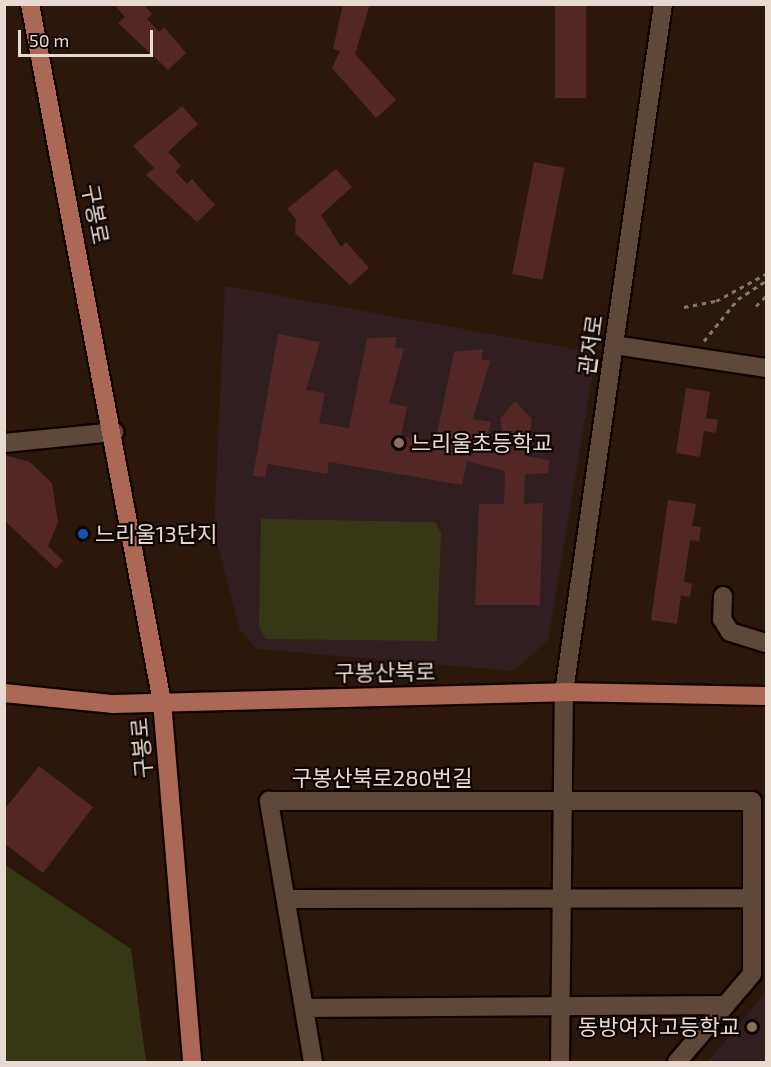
<!DOCTYPE html>
<html>
<head>
<meta charset="utf-8">
<style>
	body { margin:0 }
	#map { position:relative; width:771px; height:1067px; overflow:hidden; background:#2c180a; font-family:"Exo 2","Noto Sans KR",sans-serif }
	div>[style] { position:absolute }
	.education>* { inset:0; background:#311e21 }
	.green>* { inset:0; background:#363815 }
	.building>* { inset:0; background:#522725; transform-origin:0 0 }
	.path>* { height:3px; margin-top:-1.5px; transform-origin:0; background:repeating-linear-gradient(90deg,#87766b 0 4.5px,transparent 0 9px) }
	.roads { filter:drop-shadow(2px 0 #130300) drop-shadow(-2px 0 #130300) drop-shadow(0 2px #130300) drop-shadow(0 -2px #130300) }
	.minor>* { height:18px; margin:-9px; padding:0 9px; transform-origin:9px; border-radius:9px; background:#604839 }
	.major>* { height:18px; margin:-9px; padding:0 9px; transform-origin:9px; border-radius:9px; background:#aa6855 }
	.dots>* { width:16px; height:16px; translate:-50% -50%; box-sizing:border-box; border:3px solid #0e0602; border-radius:50% }
	span { translate:-50% -50%; white-space:nowrap; text-align:center; line-height:1.15; -webkit-text-stroke:4.5px #0e0602; paint-order:stroke }
	.street-label { font-size:22px; color:#e8dad1 }
	.poi-label { font-size:22px; color:#e8dad1 }
	.left { translate:0 -50%; text-align:left }
	.right { translate:-100% -50%; text-align:right }
	.frame { position:absolute; inset:0; border:6px solid #e8dad1; pointer-events:none }
	.scale { position:absolute; left:18px; top:30px; width:135px; height:27px; box-sizing:border-box; border:3px solid #e8dad1; border-top:0; padding-left:8px; font-size:18px; line-height:21px; white-space:nowrap; color:#e8dad1; -webkit-text-stroke:4px #0e0602; paint-order:stroke }
</style>
</head>
<body>
<div id="map">
	<div class="education">
		<i style="clip-path:polygon(225px 286px,596px 353px,548px 640px,514px 671px,257px 649px,240px 630px,214px 532px)"></i>
		<i style="clip-path:polygon(766px 992px,766px 1062px,708px 1062px)"></i>
	</div>
	<div class="green">
		<i style="clip-path:polygon(261px 519px,435px 522px,441px 533px,437px 641px,266px 639px,259px 626px)"></i>
		<i style="clip-path:polygon(5px 865px,131px 949px,146px 1062px,5px 1062px)"></i>
	</div>
	<div class="building">
		<i style="clip-path:polygon(114px 4px,143px 4px,152px 14px,147px 19px,159px 32px,164px 27px,186px 53px,168px 70px,118px 23px,125px 17px)"></i>
		<i style="clip-path:polygon(343px 4px,370px 4px,355px 54px,396px 100px,376px 118px,332px 68px,340px 51px,333px 49px)"></i>
		<i style="left:555px;top:4px;width:31px;height:94px"></i>
		<i style="clip-path:polygon(182px 106px,198px 124px,168px 152px,181px 166px,175px 171px,187px 184px,192px 179px,215px 205px,197px 222px,146px 175px,154px 168px,133px 146px)"></i>
		<i style="left:534px;top:162px;width:31px;height:114px;rotate:11deg"></i>
		<i style="clip-path:polygon(336px 169px,352px 187px,321px 215px,341px 247px,346px 242px,369px 268px,350px 285px,295px 233px,296px 219px,287px 209px)"></i>
		<i style="clip-path:polygon(278px 334px,320px 342px,306px 390px,325px 393px,319px 423px,349px 428px,367px 338px,397px 337px,395px 347px,404px 349px,389px 403px,407px 407px,401px 436px,435px 443px,454px 352px,483px 349px,481px 359px,490px 361px,473px 419px,491px 422px,485px 451px,500px 454px,500px 448px,506px 449px,500px 419px,515px 401px,532px 419px,526px 456px,549px 460px,548px 473px,525px 474px,524px 504px,543px 503px,540px 605px,475px 605px,479px 504px,504px 504px,505px 471px,467px 461px,462px 485px,329px 462px,327px 474px,268px 464px,265px 477px,253px 476px)"></i>
		<i style="clip-path:polygon(686px 388px,710px 392px,706px 418px,718px 420px,716px 433px,704px 431px,700px 457px,676px 453px)"></i>
		<i style="clip-path:polygon(4px 455px,30px 462px,52px 483px,58px 522px,48px 546px,63px 561px,56px 569px,4px 520px)"></i>
		<i style="clip-path:polygon(668px 500px,696px 504px,692px 526px,701px 527px,699px 541px,690px 540px,684px 582px,692px 584px,690px 597px,681px 595px,677px 624px,651px 620px)"></i>
		<i style="clip-path:polygon(39px 766px,93px 807px,43px 873px,4px 843px,4px 810px)"></i>
	</div>
	<div class="path">
		<i style="left:756px;top:306px;width:14px;rotate:-45deg"></i>
		<i style="left:684px;top:307px;width:33px;rotate:-11deg"></i>
		<i style="left:716px;top:301px;width:57px;rotate:-28.4deg"></i>
		<i style="left:704px;top:341px;width:54px;rotate:-51deg"></i>
		<i style="left:738px;top:299px;width:33px;rotate:-33deg"></i>
	</div>
	<div class="roads">
		<div class="minor">
			<i style="left:614px;top:345px;width:154px;rotate:8.6deg"></i>
			<i style="left:4px;top:443px;width:111px;rotate:-5.7deg"></i>
			<i style="left:723px;top:596px;width:23px;rotate:92deg"></i>
			<i style="left:722px;top:619px;width:15px;rotate:58deg"></i>
			<i style="left:730px;top:632px;width:38px;rotate:17deg"></i>
			<i style="left:286px;top:899px;width:466px;rotate:-0.1deg"></i>
			<i style="left:308px;top:1008px;width:418px;rotate:-0.4deg"></i>
			<i style="left:313px;top:1062px;width:265px;rotate:-99.6deg"></i>
			<i style="left:269px;top:801px;width:483px"></i>
			<i style="left:752px;top:801px;width:173px;rotate:90deg"></i>
			<i style="left:752px;top:974px;width:116px;rotate:130.4deg"></i>
			<i style="left:560px;top:1062px;width:370px;rotate:-89.4deg"></i>
			<i style="left:564px;top:692px;width:695px;rotate:-81.81deg"></i>
		</div>
		<div class="major">
			<i style="left:30px;top:4px;width:710px;rotate:79.29deg"></i>
			<i style="left:162px;top:702px;width:361px;rotate:85.2deg"></i>
			<i style="left:4px;top:693px;width:110px;rotate:5.8deg"></i>
			<i style="left:113px;top:704px;width:451px;rotate:-1.5deg"></i>
			<i style="left:564px;top:692px;width:202px;rotate:1.1deg"></i>
		</div>
	</div>
	<div class="dots">
		<i style="left:399px;top:443px;background:#8d6e63"></i>
		<i style="left:83px;top:534px;background:#1a4fb4"></i>
		<i style="left:752px;top:1027px;background:#8d6e63"></i>
	</div>
	<div class="street-label">
		<span style="left:96px;top:214px;rotate:79deg">구봉로</span>
		<span style="left:590px;top:345px;rotate:-82deg">관저로</span>
		<span style="left:385px;top:672px;rotate:-1deg">구봉산북로</span>
		<span style="left:141px;top:748px;rotate:-95deg">구봉로</span>
		<span style="left:382px;top:778px">구봉산북로280번길</span>
	</div>
	<div class="poi-label">
		<span class="left" style="left:411px;top:443px">느리울초등학교</span>
		<span class="left" style="left:95px;top:534px">느리울13단지</span>
		<span class="right" style="left:740px;top:1027px">동방여자고등학교</span>
	</div>
	<div class="frame"></div>
	<div class="scale">50 m</div>
</div>
</body>
</html>
